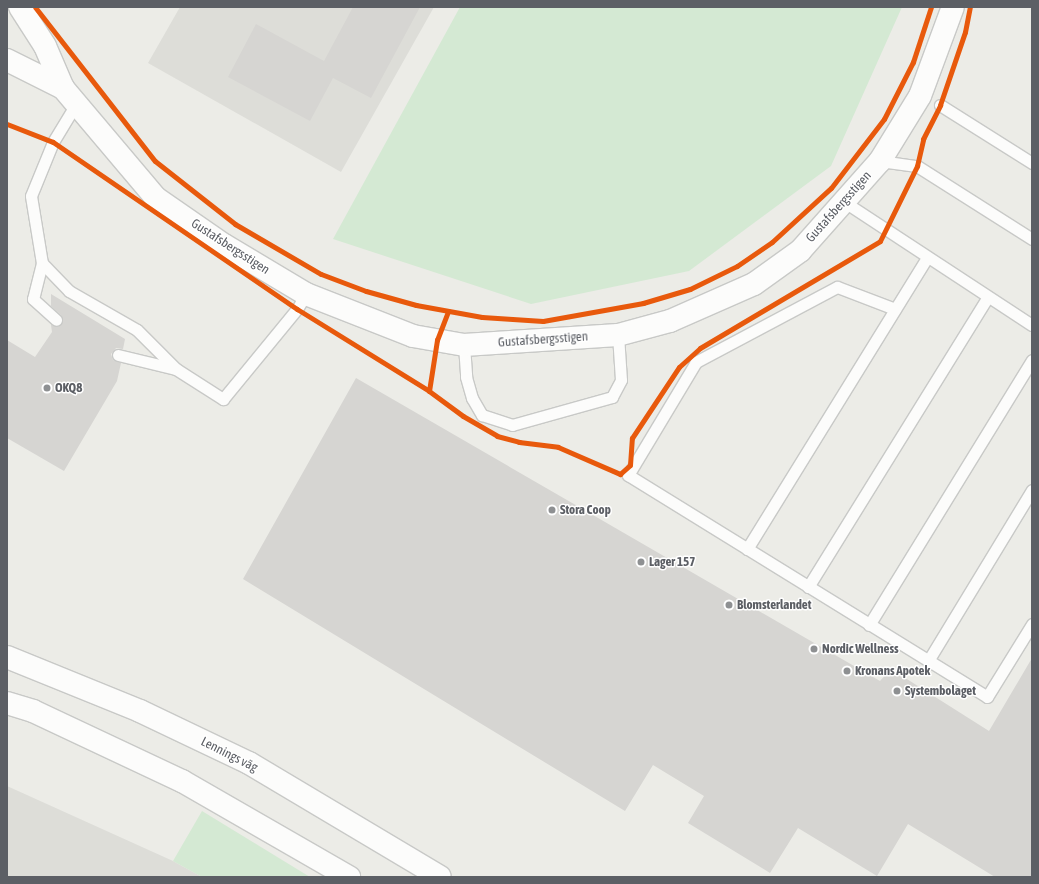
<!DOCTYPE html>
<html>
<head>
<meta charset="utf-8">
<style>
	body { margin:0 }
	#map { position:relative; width:1039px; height:884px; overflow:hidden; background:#ecece7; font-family:"Asap Condensed",sans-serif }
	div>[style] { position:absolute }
	.industrial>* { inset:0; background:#ddddd8 }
	.green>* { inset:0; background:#d4e9d3 }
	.building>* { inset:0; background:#d6d5d2 }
	.roads { filter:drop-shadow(1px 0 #c8c9c7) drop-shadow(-1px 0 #c8c9c7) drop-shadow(0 1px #c8c9c7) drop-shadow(0 -1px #c8c9c7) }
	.lane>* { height:11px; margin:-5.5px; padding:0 5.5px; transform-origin:5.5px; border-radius:5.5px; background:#fcfcfb }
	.street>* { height:22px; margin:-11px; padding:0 11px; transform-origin:11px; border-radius:11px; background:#fcfcfb }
	.secondary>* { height:22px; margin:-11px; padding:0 11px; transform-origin:11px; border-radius:11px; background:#fcfcfb }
	.cycleway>* { height:5px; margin:-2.5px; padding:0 2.5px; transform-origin:2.5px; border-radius:2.5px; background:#e8590c }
	.dots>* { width:11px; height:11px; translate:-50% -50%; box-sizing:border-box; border:2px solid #fff; border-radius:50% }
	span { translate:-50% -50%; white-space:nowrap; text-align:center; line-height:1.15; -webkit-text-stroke:3px #fff; paint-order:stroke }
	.street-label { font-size:13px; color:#5c5f65 }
	.poi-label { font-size:13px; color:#5c5f65; font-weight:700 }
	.left { translate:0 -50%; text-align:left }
	.frame { position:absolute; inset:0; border:8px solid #5c5f65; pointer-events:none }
</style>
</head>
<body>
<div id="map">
	<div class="industrial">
		<i style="clip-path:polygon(180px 7px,434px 7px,341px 172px,148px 63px)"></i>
		<i style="clip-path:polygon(7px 786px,173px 861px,202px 877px,7px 877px)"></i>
	</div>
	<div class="green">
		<i style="clip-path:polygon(460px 7px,902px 7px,831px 166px,689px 271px,531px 304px,333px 239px)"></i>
		<i style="clip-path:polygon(202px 811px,310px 877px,202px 877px,173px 861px)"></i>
	</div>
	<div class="building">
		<i style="clip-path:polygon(353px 7px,420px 7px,371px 98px,333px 78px,310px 121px,228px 77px,256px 24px,324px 61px)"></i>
		<i style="clip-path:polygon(51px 294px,125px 339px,123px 349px,116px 348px,111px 354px,113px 360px,121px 363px,117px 381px,64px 471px,7px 438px,7px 340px,35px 357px,52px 332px,51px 325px,58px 327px,63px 322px,61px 315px,51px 306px)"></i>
		<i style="clip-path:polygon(356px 378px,880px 681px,891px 669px,989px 731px,1032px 658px,1032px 877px,995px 877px,908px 824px,877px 876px,798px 828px,770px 873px,688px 823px,704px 796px,653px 765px,625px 811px,243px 579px)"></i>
	</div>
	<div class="roads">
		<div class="lane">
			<i style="left:76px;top:104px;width:44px;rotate:121.2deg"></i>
			<i style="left:53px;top:142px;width:58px;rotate:112.2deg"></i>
			<i style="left:31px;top:196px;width:68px;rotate:80.7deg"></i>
			<i style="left:42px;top:263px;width:39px;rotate:46deg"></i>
			<i style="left:69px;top:291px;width:78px;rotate:29.8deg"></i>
			<i style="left:137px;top:330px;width:55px;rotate:45deg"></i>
			<i style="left:176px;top:369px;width:56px;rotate:32.6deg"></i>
			<i style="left:223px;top:399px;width:117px;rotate:-50.6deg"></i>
			<i style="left:297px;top:309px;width:17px;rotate:-59deg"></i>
			<i style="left:940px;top:105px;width:109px;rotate:32.2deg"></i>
			<i style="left:880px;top:161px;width:37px;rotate:8deg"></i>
			<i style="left:917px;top:166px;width:136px;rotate:32.4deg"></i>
			<i style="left:846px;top:203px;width:222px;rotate:33.3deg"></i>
			<i style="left:42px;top:263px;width:37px;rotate:104deg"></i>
			<i style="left:33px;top:299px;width:31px;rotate:42deg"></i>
			<i style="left:895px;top:309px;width:62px;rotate:-159.2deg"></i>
			<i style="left:837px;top:287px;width:160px;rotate:152deg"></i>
			<i style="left:696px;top:362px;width:132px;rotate:121deg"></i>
			<i style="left:628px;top:475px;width:422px;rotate:31.7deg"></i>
			<i style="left:987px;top:697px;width:86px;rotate:-58.3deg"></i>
			<i style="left:464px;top:345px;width:32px;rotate:86deg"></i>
			<i style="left:466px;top:377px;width:22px;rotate:74deg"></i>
			<i style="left:472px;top:398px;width:20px;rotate:60deg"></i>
			<i style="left:482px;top:415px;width:32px;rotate:18deg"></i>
			<i style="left:512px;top:425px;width:104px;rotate:-15.6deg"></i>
			<i style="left:612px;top:397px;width:19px;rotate:-62deg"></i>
			<i style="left:621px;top:380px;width:45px;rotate:-93.8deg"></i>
			<i style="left:118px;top:355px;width:60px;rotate:13.6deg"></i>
			<i style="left:747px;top:549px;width:342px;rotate:-58.3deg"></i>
			<i style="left:808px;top:587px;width:341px;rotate:-58.2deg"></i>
			<i style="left:869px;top:625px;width:311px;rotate:-58.4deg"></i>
			<i style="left:928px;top:661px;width:200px;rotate:-58.7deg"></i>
		</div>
		<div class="street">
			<i style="left:20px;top:7px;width:46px;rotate:57.3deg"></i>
			<i style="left:45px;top:46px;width:46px;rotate:66.8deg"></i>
			<i style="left:63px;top:88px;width:144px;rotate:49.8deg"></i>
			<i style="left:156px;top:198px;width:83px;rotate:34.7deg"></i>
			<i style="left:224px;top:245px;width:96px;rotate:30.9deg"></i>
			<i style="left:306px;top:294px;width:115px;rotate:21.4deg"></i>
			<i style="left:413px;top:336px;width:52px;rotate:10deg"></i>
			<i style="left:464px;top:345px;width:154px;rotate:-3.7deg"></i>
			<i style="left:618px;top:335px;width:54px;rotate:-15.1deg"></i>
			<i style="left:670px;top:321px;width:92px;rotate:-23.8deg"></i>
			<i style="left:754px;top:284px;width:57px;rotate:-35.7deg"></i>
			<i style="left:800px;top:251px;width:120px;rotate:-48.4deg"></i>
			<i style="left:880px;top:161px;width:76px;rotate:-58.4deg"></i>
			<i style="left:920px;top:96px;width:95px;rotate:-69.7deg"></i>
			<i style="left:7px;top:60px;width:63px;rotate:26.6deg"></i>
		</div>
		<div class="secondary">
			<i style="left:7px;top:657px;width:144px;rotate:22.1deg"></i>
			<i style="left:140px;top:711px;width:121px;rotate:25.5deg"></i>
			<i style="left:249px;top:763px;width:222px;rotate:30.8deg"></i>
			<i style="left:7px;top:703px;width:27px;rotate:17deg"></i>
			<i style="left:33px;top:711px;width:165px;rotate:25.2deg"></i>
			<i style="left:182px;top:781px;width:193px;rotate:29.9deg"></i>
		</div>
	</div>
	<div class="cycleway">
		<i style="left:35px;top:7px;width:195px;rotate:52.1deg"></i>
		<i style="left:155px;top:161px;width:102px;rotate:38.2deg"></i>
		<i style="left:235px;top:224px;width:99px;rotate:30.2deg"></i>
		<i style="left:321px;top:274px;width:48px;rotate:20.7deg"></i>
		<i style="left:366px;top:291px;width:52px;rotate:15.6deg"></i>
		<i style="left:416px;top:305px;width:67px;rotate:10.3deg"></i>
		<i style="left:482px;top:317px;width:61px;rotate:3.8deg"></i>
		<i style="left:543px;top:321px;width:102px;rotate:-10.2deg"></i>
		<i style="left:643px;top:303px;width:49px;rotate:-16.6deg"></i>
		<i style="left:690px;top:289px;width:52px;rotate:-26.1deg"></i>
		<i style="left:737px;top:266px;width:42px;rotate:-34.4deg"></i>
		<i style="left:772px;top:242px;width:80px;rotate:-42.5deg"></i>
		<i style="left:831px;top:188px;width:87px;rotate:-52.5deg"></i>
		<i style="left:884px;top:119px;width:64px;rotate:-63deg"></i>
		<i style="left:913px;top:62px;width:58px;rotate:-71.9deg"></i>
		<i style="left:7px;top:124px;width:49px;rotate:21.4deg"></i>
		<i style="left:53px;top:142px;width:296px;rotate:34.4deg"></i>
		<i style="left:297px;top:309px;width:155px;rotate:31.8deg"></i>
		<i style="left:429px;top:391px;width:42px;rotate:36.3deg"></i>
		<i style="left:463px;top:416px;width:39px;rotate:30deg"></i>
		<i style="left:497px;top:436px;width:23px;rotate:15deg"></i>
		<i style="left:519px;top:442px;width:39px;rotate:7deg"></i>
		<i style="left:558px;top:447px;width:68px;rotate:23.5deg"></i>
		<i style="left:620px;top:474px;width:13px;rotate:-42deg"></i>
		<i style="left:630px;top:465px;width:27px;rotate:-86deg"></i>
		<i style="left:632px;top:438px;width:85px;rotate:-56.5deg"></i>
		<i style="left:679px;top:367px;width:28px;rotate:-42deg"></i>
		<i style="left:700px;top:348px;width:209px;rotate:-30.7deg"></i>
		<i style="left:880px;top:241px;width:84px;rotate:-63.7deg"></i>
		<i style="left:917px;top:166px;width:28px;rotate:-77deg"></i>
		<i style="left:923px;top:139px;width:38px;rotate:-63deg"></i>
		<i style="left:940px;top:105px;width:77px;rotate:-71.1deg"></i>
		<i style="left:965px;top:32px;width:25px;rotate:-79deg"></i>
		<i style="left:429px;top:391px;width:52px;rotate:-81.1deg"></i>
		<i style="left:437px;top:340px;width:31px;rotate:-69deg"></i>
	</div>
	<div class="dots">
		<i style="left:47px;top:388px;background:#8e9092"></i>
		<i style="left:552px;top:510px;background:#8e9092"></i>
		<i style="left:641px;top:562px;background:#8e9092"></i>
		<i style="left:729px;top:605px;background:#8e9092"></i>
		<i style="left:814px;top:649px;background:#8e9092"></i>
		<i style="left:847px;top:671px;background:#8e9092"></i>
		<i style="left:897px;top:691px;background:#8e9092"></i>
	</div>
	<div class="street-label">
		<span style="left:839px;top:207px;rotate:-48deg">Gustafsbergsstigen</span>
		<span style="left:230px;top:247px;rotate:33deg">Gustafsbergsstigen</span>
		<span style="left:543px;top:340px;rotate:-4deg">Gustafsbergsstigen</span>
		<span style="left:229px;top:755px;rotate:27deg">Lennings väg</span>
	</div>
	<div class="poi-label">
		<span class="left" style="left:55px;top:388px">OKQ8</span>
		<span class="left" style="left:560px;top:510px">Stora Coop</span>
		<span class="left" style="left:649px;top:562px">Lager 157</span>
		<span class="left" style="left:737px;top:605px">Blomsterlandet</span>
		<span class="left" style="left:822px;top:649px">Nordic Wellness</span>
		<span class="left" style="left:855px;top:671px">Kronans Apotek</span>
		<span class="left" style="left:905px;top:691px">Systembolaget</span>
	</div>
	<div class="frame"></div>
</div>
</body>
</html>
